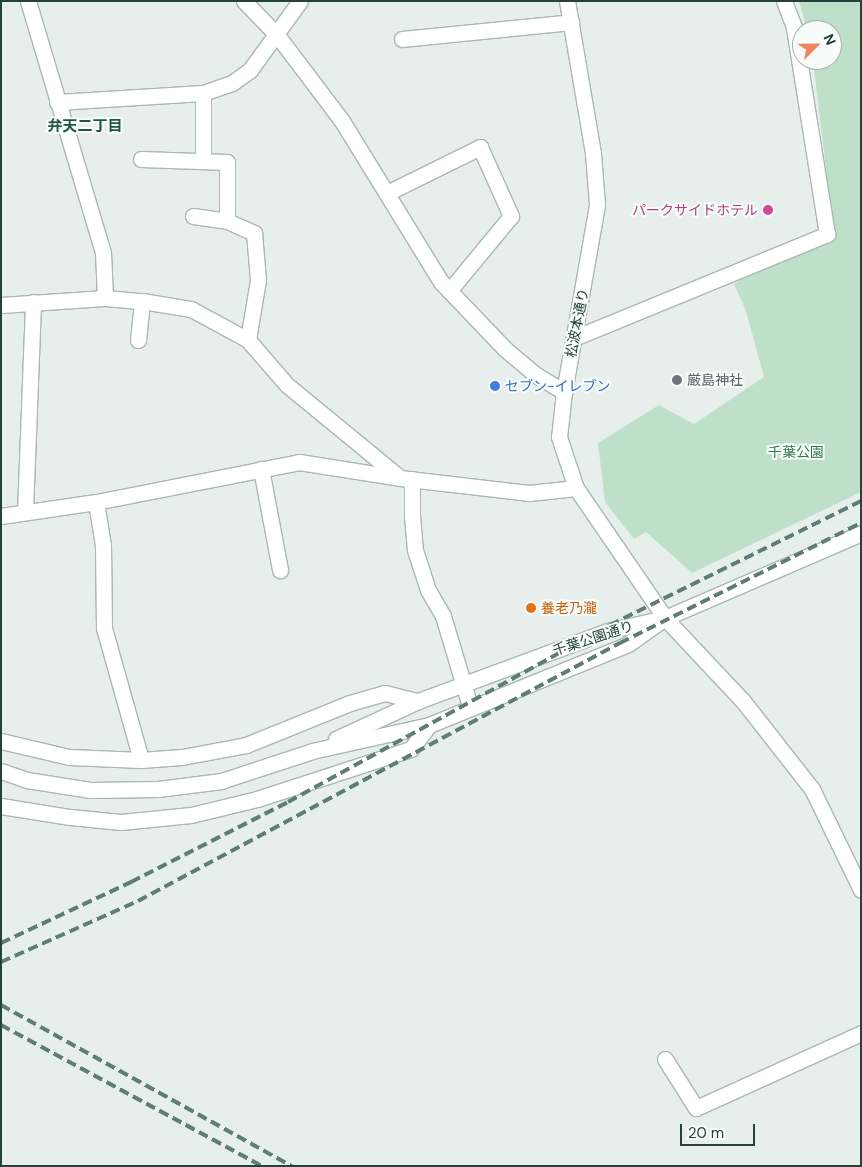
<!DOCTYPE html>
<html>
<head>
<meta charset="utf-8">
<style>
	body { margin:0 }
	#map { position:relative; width:862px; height:1167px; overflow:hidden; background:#e6efeb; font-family:"DM Sans","Noto Sans JP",sans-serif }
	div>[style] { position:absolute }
	.green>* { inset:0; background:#bfe0c8 }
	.roads { filter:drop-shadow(1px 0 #a8b8b2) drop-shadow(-1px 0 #a8b8b2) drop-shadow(0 1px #a8b8b2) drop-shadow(0 -1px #a8b8b2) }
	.street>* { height:15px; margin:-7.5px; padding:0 7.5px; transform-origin:7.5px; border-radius:7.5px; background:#fff }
	.secondary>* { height:15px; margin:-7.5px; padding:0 7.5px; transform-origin:7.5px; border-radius:7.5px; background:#fff }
	.rail>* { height:4px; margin-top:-2px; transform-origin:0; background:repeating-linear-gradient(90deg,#5f7d75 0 10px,transparent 0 15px) }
	.dots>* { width:14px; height:14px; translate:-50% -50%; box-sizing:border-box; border:2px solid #f7fbf9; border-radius:50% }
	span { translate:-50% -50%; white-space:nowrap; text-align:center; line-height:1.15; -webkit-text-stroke:4px #f7fbf9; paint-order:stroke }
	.hotel-label { font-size:14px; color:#b23c85 }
	.right { translate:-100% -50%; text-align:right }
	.street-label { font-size:14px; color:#24423a }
	.worship-label { font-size:14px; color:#5b616d }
	.left { translate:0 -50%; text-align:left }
	.shop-label { font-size:14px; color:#366cbe }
	.park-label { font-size:14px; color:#2d7a4b }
	.food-label { font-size:14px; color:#c56008 }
	.neighbourhood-label { font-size:15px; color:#1f5548; font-weight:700 }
	.frame { position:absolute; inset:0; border:2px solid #24423a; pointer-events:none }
	.north { position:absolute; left:792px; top:20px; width:50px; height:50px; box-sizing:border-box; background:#f7fbf9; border:1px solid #a3b1ad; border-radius:50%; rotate:67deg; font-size:14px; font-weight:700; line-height:20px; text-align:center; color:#24423a }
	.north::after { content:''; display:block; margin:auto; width:18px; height:22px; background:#f4845f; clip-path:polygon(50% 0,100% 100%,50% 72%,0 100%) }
	.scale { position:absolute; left:680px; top:1124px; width:75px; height:22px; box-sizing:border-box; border:2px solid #24423a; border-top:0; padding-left:6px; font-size:15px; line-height:18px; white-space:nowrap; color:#24423a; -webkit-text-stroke:4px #f7fbf9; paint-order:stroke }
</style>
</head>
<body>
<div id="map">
	<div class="green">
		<i style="clip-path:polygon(799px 1px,861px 1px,861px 492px,692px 573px,646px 532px,634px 539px,605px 502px,598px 443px,659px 405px,694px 424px,764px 377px,746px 311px,734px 284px,738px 282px,737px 277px,834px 236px,813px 60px,832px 60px,832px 30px,807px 30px)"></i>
	</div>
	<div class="roads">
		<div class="street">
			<i style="left:28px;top:1px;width:262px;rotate:73.4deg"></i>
			<i style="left:103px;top:252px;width:46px;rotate:87.5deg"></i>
			<i style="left:244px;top:1px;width:47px;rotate:45.9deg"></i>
			<i style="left:277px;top:35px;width:108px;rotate:52.9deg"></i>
			<i style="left:342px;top:121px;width:189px;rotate:58.4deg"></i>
			<i style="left:441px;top:282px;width:93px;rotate:46.3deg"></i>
			<i style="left:505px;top:349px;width:40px;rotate:40deg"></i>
			<i style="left:536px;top:375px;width:33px;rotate:31deg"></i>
			<i style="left:402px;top:39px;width:170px;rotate:-5.7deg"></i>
			<i style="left:203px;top:93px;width:68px;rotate:90deg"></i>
			<i style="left:57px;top:102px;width:146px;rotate:-3.5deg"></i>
			<i style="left:203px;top:93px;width:31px;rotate:-19deg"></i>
			<i style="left:232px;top:83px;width:22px;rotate:-36deg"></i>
			<i style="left:250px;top:70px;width:85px;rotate:-54.1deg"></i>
			<i style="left:141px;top:159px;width:86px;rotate:2deg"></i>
			<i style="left:227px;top:162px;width:59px;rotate:90deg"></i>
			<i style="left:387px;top:193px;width:104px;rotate:-26.3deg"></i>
			<i style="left:480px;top:147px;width:76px;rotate:65.8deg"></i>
			<i style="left:511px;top:216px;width:97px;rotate:129.6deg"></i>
			<i style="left:193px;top:216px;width:34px;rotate:8deg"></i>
			<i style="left:227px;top:221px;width:30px;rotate:24deg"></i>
			<i style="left:254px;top:233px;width:47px;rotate:85.1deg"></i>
			<i style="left:258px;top:280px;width:61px;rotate:99.5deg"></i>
			<i style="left:1px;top:305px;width:104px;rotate:-3.9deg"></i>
			<i style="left:105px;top:298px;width:37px;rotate:5deg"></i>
			<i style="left:142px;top:301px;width:50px;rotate:9.3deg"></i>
			<i style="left:191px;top:309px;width:65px;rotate:28.5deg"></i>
			<i style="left:248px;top:340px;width:60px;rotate:49.1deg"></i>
			<i style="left:287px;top:385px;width:145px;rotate:39.4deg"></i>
			<i style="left:574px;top:338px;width:274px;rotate:-22.3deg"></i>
			<i style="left:827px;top:234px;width:210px;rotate:-99.1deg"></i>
			<i style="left:794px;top:27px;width:28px;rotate:-111deg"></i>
			<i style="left:138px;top:340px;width:39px;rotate:-84deg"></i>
			<i style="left:261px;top:469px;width:103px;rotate:79.3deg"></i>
			<i style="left:412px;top:479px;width:37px;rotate:90deg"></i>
			<i style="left:412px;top:516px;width:34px;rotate:85deg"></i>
			<i style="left:415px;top:550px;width:42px;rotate:72deg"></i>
			<i style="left:428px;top:590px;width:30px;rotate:60deg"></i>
			<i style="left:443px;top:616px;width:94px;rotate:73.3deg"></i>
			<i style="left:96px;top:502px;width:44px;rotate:80.8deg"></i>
			<i style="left:103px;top:545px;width:83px;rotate:89.3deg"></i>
			<i style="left:104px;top:628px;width:137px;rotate:74.3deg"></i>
			<i style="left:25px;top:512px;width:210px;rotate:-87.8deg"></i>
			<i style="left:1px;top:516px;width:96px;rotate:-8.4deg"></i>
			<i style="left:96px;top:502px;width:207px;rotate:-11.1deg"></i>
			<i style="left:299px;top:462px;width:102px;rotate:9deg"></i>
			<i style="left:400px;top:478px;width:130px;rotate:6.6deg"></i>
			<i style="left:529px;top:493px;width:47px;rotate:-6.1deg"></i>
			<i style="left:665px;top:618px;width:114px;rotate:46.8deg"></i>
			<i style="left:743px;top:701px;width:112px;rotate:51.9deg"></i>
			<i style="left:812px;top:789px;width:112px;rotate:64.1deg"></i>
			<i style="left:665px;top:1059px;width:58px;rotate:57.7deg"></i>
			<i style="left:696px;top:1108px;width:181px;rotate:-24.4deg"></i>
		</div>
		<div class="secondary">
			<i style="left:567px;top:1px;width:154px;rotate:80.3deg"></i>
			<i style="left:593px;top:153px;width:52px;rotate:85.6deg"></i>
			<i style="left:597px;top:205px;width:190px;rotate:100deg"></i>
			<i style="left:564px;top:392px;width:45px;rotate:96.3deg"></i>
			<i style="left:559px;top:437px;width:54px;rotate:71.6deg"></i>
			<i style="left:576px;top:488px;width:158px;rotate:55.6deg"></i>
			<i style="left:336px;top:739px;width:90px;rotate:-24.9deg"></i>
			<i style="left:418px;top:701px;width:202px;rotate:-20.3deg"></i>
			<i style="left:607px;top:631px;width:59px;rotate:-12.6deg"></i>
			<i style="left:665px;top:618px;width:214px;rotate:-23.4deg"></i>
			<i style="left:1px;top:741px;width:70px;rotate:13.2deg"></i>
			<i style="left:69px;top:757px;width:72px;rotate:2.4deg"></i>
			<i style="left:141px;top:760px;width:41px;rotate:-4.2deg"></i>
			<i style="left:182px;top:757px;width:65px;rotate:-10.6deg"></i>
			<i style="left:246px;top:745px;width:112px;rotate:-22deg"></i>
			<i style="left:350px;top:703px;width:36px;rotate:-16deg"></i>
			<i style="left:385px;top:693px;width:34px;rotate:14deg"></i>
			<i style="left:1px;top:771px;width:28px;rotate:19deg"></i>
			<i style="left:27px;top:780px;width:64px;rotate:9deg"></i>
			<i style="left:90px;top:790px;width:68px;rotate:-0.8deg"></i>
			<i style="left:158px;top:789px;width:64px;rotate:-7.2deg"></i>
			<i style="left:221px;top:781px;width:96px;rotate:-18.2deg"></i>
			<i style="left:312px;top:751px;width:120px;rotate:-12.5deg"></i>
			<i style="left:429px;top:725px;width:215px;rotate:-22.1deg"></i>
			<i style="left:628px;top:644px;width:45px;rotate:-35.1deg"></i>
			<i style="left:1px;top:806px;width:70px;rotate:9.1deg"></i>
			<i style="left:70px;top:817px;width:51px;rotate:5.6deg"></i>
			<i style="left:121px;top:822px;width:70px;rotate:-5.7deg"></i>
			<i style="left:191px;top:815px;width:68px;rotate:-13.6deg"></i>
			<i style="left:257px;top:799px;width:162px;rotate:-18deg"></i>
			<i style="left:411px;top:749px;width:30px;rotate:-53deg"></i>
		</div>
	</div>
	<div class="rail">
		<i style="left:1px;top:943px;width:144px;rotate:-25.1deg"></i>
		<i style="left:131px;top:882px;width:176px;rotate:-27deg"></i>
		<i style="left:288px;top:802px;width:367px;rotate:-28.8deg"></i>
		<i style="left:610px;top:625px;width:280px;rotate:-26.3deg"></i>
		<i style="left:1px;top:962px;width:150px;rotate:-24deg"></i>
		<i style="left:138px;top:901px;width:547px;rotate:-28.16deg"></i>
		<i style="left:620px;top:643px;width:269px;rotate:-26.5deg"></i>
		<i style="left:1px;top:1005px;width:333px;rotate:29deg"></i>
		<i style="left:1px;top:1025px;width:297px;rotate:28.4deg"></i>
	</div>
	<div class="dots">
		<i style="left:768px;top:210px;background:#d1479c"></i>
		<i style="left:677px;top:380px;background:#6b7280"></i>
		<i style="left:495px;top:386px;background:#3f7fe0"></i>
		<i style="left:531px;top:608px;background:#e8710a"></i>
	</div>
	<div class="hotel-label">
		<span class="right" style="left:758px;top:210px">パークサイドホテル</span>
	</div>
	<div class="street-label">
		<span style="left:577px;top:323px;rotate:-79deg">松波本通り</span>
		<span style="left:593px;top:638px;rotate:-18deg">千葉公園通り</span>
	</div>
	<div class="worship-label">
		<span class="left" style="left:687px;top:380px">厳島神社</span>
	</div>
	<div class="shop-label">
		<span class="left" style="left:505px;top:386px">セブン-イレブン</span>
	</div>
	<div class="park-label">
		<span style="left:796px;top:452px">千葉公園</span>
	</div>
	<div class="food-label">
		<span class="left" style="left:541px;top:608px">養老乃瀧</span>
	</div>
	<div class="neighbourhood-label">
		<span style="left:85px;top:127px">弁天二丁目</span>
	</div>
	<div class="frame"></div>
	<div class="north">N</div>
	<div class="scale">20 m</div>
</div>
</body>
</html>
